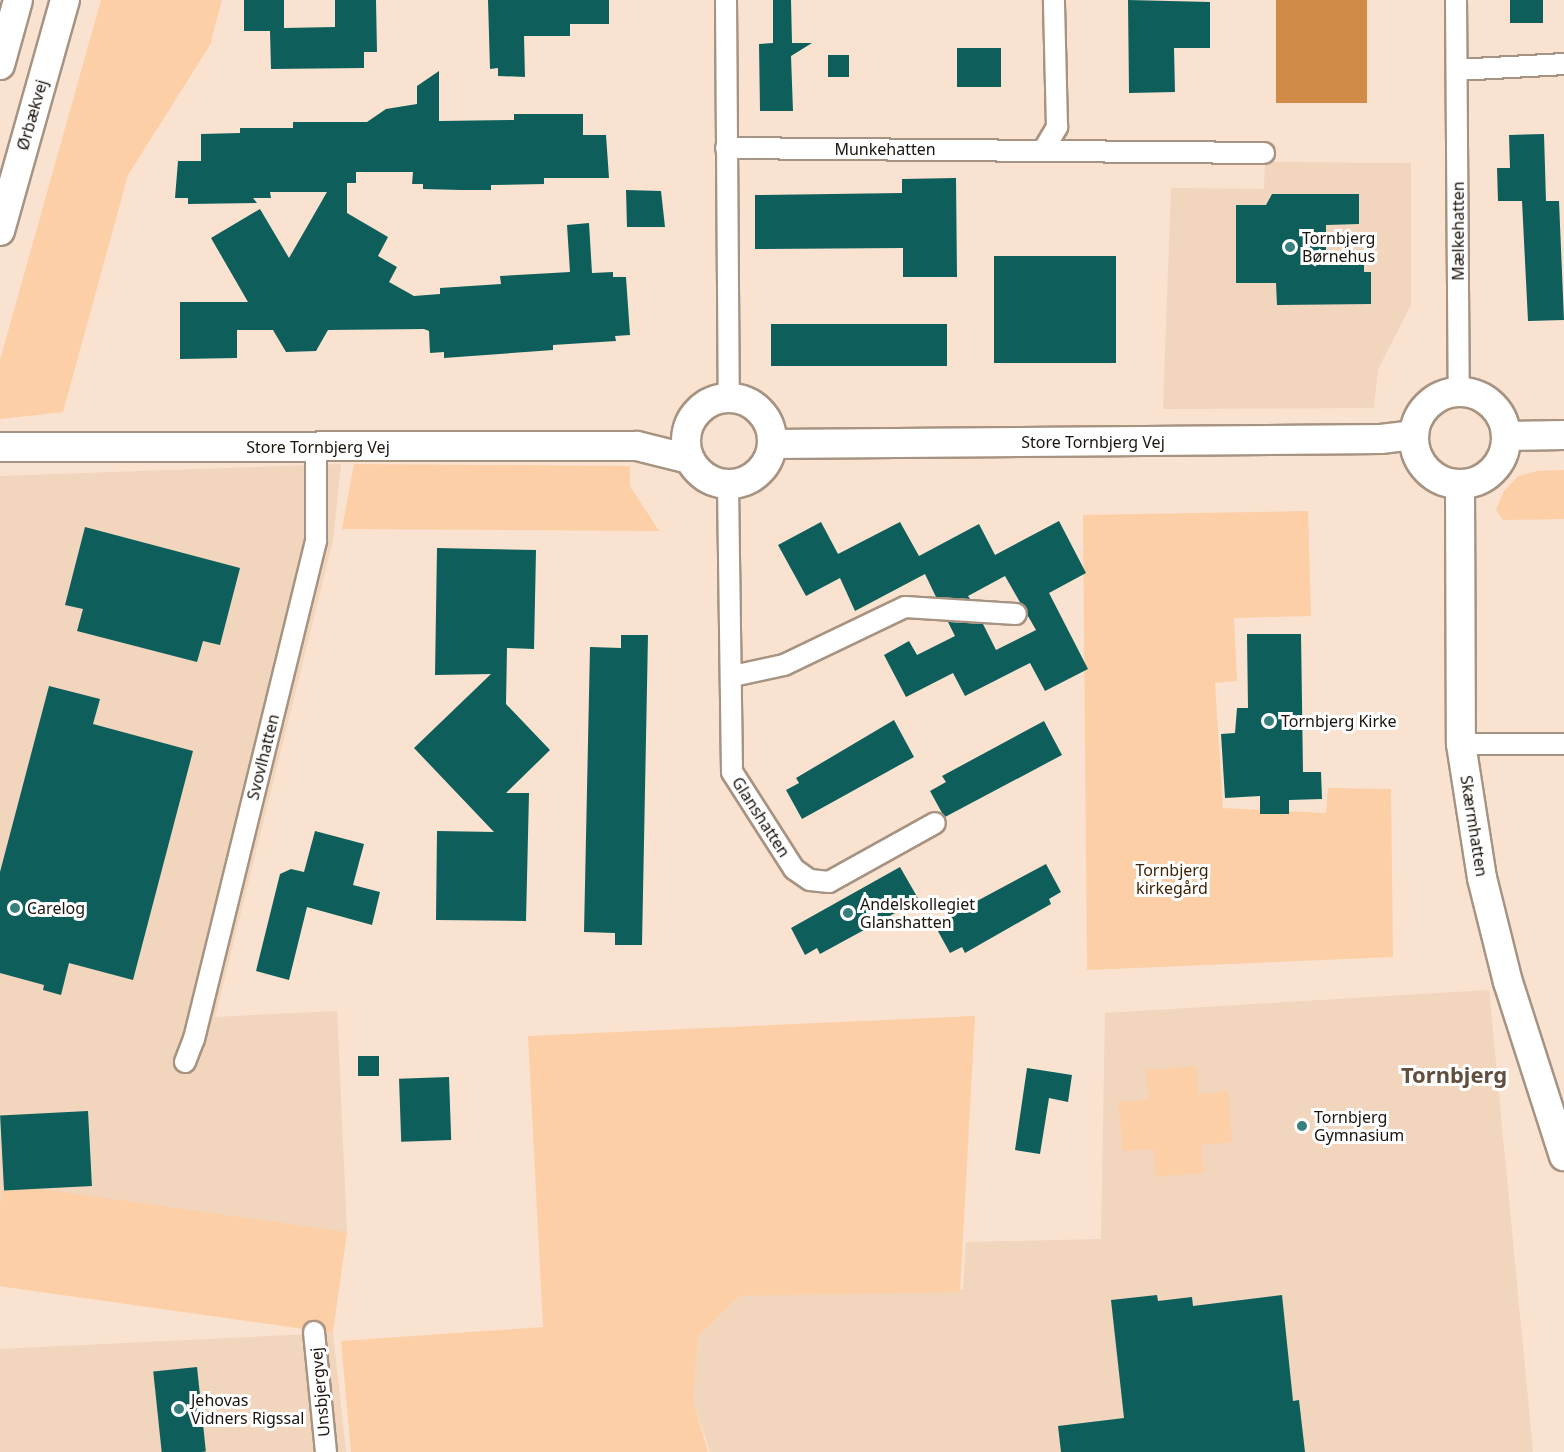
<!DOCTYPE html>
<html>
<head>
<meta charset="utf-8">
<style>
	body { margin:0 }
	#map { position:relative; width:1564px; height:1452px; overflow:hidden; background:#f9e2cf; font-family:"Noto Sans",sans-serif }
	div>[style] { position:absolute }
	.built>* { inset:0; background:#f1d5bc }
	.green>* { inset:0; background:#fccfa7; transform-origin:0 0 }
	.water>* { inset:0; background:#d08c47; transform-origin:0 0 }
	.building>* { inset:0; background:#0e5e5c; transform-origin:0 0 }
	.roads { filter:drop-shadow(2px 0 #a79381) drop-shadow(-2px 0 #a79381) drop-shadow(0 2px #a79381) drop-shadow(0 -2px #a79381) }
	.street>* { height:20px; margin:-10px; padding:0 10px; transform-origin:10px; border-radius:10px; background:#fff }
	.secondary>* { height:28px; margin:-14px; padding:0 14px; transform-origin:14px; border-radius:14px; background:#fff }
	.secondary>.ring { margin:-14px; padding:0; box-sizing:content-box; background:none; border:28px solid #fff; border-radius:50% }
	.dots>* { width:16px; height:16px; translate:-50% -50%; box-sizing:border-box; border:3px solid #fff; border-radius:50% }
	span { translate:-50% -50%; white-space:nowrap; text-align:center; line-height:1.15; -webkit-text-stroke:6px #fff; paint-order:stroke }
	.street-label { font-size:16px; color:#1b130c }
	.poi-label { font-size:16px; color:#1b130c }
	.left { translate:0 -50%; text-align:left }
	.park-label { font-size:16px; color:#3f2305 }
	.district-label { font-size:22px; color:#614f3e; font-weight:700 }
</style>
</head>
<body>
<div id="map">
	<div class="built">
		<i style="clip-path:polygon(1265px 162px,1411px 163px,1411px 305px,1378px 369px,1374px 408px,1163px 409px,1171px 188px,1264px 189px)"></i>
		<i style="clip-path:polygon(341px 464px,333px 540px,215px 1017px,337px 1011px,347px 1232px,0 1243px,0 476px)"></i>
		<i style="clip-path:polygon(1489px 990px,1533px 1452px,710px 1452px,693px 1400px,698px 1336px,740px 1296px,963px 1289px,966px 1242px,1101px 1239px,1105px 1013px)"></i>
		<i style="clip-path:polygon(333px 1333px,346px 1452px,0 1452px,0 1349px)"></i>
	</div>
	<div class="green">
		<i style="clip-path:polygon(101px 0,222px 0,210px 45px,128px 175px,63px 412px,0 419px,0 360px)"></i>
		<i style="clip-path:polygon(354px 464px,630px 466px,630px 486px,659px 531px,342px 529px)"></i>
		<i style="clip-path:polygon(1564px 470px,1564px 519px,1503px 520px,1496px 510px,1504px 491px,1518px 476px,1537px 471px)"></i>
		<i style="clip-path:polygon(1308px 511px,1311px 616px,1234px 618px,1237px 681px,1215px 683px,1223px 808px,1326px 813px,1328px 788px,1391px 789px,1393px 957px,1087px 970px,1083px 515px)"></i>
		<i style="clip-path:polygon(975px 1016px,960px 1292px,740px 1296px,698px 1336px,693px 1400px,708px 1452px,351px 1452px,341px 1341px,543px 1327px,528px 1036px)"></i>
		<i style="clip-path:polygon(1196px 1066px,1198px 1094px,1228px 1091px,1232px 1142px,1201px 1145px,1204px 1173px,1156px 1177px,1154px 1149px,1123px 1151px,1118px 1102px,1149px 1099px,1146px 1070px)"></i>
		<i style="left:347px;top:1232px;width:102px;height:347px;rotate:98deg"></i>
	</div>
	<div class="water">
		<i style="left:1276px;top:0;width:91px;height:103px"></i>
	</div>
	<div class="building">
		<i style="clip-path:polygon(244px 0,284px 0,284px 28px,335px 27px,335px 0,376px 0,377px 52px,364px 52px,364px 68px,271px 69px,270px 31px,244px 31px)"></i>
		<i style="clip-path:polygon(488px 0,609px 0,609px 24px,570px 24px,570px 36px,524px 36px,525px 77px,498px 76px,498px 68px,490px 69px)"></i>
		<i style="clip-path:polygon(773px 0,791px 0,792px 43px,812px 43px,791px 56px,793px 111px,760px 111px,759px 44px,773px 43px)"></i>
		<i style="clip-path:polygon(1128px 0,1210px 2px,1210px 48px,1174px 48px,1175px 92px,1129px 93px)"></i>
		<i style="left:1510px;top:0;width:33px;height:23px"></i>
		<i style="left:957px;top:48px;width:44px;height:39px"></i>
		<i style="left:828px;top:55px;width:21px;height:22px"></i>
		<i style="clip-path:polygon(439px 71px,439px 121px,514px 120px,514px 114px,583px 114px,583px 135px,606px 135px,609px 178px,544px 178px,544px 184px,491px 185px,491px 190px,461px 190px,423px 189px,423px 184px,412px 184px,413px 172px,356px 172px,356px 183px,347px 183px,347px 213px,388px 237px,378px 256px,397px 267px,389px 282px,414px 296px,440px 294px,440px 288px,501px 284px,500px 276px,570px 272px,567px 225px,589px 223px,592px 273px,613px 272px,613px 277px,626px 277px,630px 335px,615px 336px,616px 341px,553px 345px,553px 350px,444px 358px,444px 352px,430px 353px,429px 331px,424px 329px,328px 330px,316px 351px,286px 352px,273px 330px,237px 330px,237px 358px,180px 359px,180px 302px,248px 302px,211px 238px,260px 209px,289px 258px,327px 192px,270px 192px,271px 198px,253px 198px,257px 203px,188px 204px,188px 198px,175px 198px,178px 161px,201px 161px,201px 134px,240px 133px,240px 128px,293px 128px,293px 122px,367px 122px,386px 109px,417px 104px,417px 86px)"></i>
		<i style="clip-path:polygon(1544px 134px,1546px 201px,1559px 201px,1564px 320px,1528px 321px,1522px 201px,1498px 201px,1497px 168px,1510px 168px,1509px 135px)"></i>
		<i style="clip-path:polygon(956px 178px,957px 277px,903px 277px,903px 248px,755px 249px,755px 195px,902px 193px,902px 179px)"></i>
		<i style="clip-path:polygon(626px 190px,661px 191px,665px 227px,627px 227px)"></i>
		<i style="clip-path:polygon(1272px 194px,1359px 194px,1359px 224px,1326px 225px,1326px 262px,1364px 262px,1364px 272px,1371px 272px,1371px 304px,1277px 305px,1276px 283px,1236px 283px,1236px 205px,1266px 205px)"></i>
		<i style="left:994px;top:256px;width:122px;height:107px"></i>
		<i style="left:947px;top:324px;width:42px;height:176px;rotate:90deg"></i>
		<i style="clip-path:polygon(1059px 521px,1086px 573px,1049px 593px,1088px 669px,1045px 691px,1030px 663px,965px 696px,953px 673px,906px 697px,884px 655px,909px 641px,917px 655px,955px 636px,948px 622px,983px 624px,996px 650px,1036px 630px,1005px 576px,968px 596px,970px 599px,936px 597px,925px 574px,855px 611px,840px 578px,806px 596px,778px 545px,821px 522px,838px 554px,900px 522px,919px 556px,979px 524px,995px 555px)"></i>
		<i style="clip-path:polygon(85px 527px,240px 568px,220px 645px,203px 641px,197px 662px,77px 631px,83px 609px,65px 605px)"></i>
		<i style="clip-path:polygon(437px 548px,536px 550px,534px 649px,507px 648px,506px 704px,550px 750px,506px 793px,529px 793px,526px 921px,436px 920px,437px 831px,494px 832px,414px 748px,491px 674px,435px 675px)"></i>
		<i style="clip-path:polygon(1247px 634px,1301px 634px,1303px 772px,1321px 772px,1322px 799px,1289px 800px,1289px 814px,1260px 814px,1260px 796px,1225px 798px,1221px 734px,1235px 733px,1237px 708px,1248px 708px)"></i>
		<i style="clip-path:polygon(621px 635px,648px 635px,642px 945px,615px 945px,615px 933px,584px 932px,590px 647px,621px 648px)"></i>
		<i style="clip-path:polygon(49px 686px,100px 699px,93px 724px,193px 751px,133px 980px,69px 963px,61px 995px,43px 990px,44px 985px,0 973px,0 872px)"></i>
		<i style="clip-path:polygon(894px 720px,914px 757px,802px 819px,786px 790px,799px 783px,796px 778px)"></i>
		<i style="clip-path:polygon(1044px 721px,1062px 755px,945px 817px,942px 813px,930px 791px,946px 782px,942px 776px)"></i>
		<i style="clip-path:polygon(315px 831px,364px 844px,353px 885px,380px 892px,372px 925px,307px 907px,289px 980px,256px 971px,280px 874px,291px 869px,304px 872px)"></i>
		<i style="clip-path:polygon(1046px 864px,1061px 892px,1049px 899px,1051px 904px,965px 953px,962px 947px,950px 953px,934px 924px)"></i>
		<i style="clip-path:polygon(900px 867px,919px 900px,820px 954px,817px 948px,805px 955px,791px 928px)"></i>
		<i style="left:358px;top:1056px;width:21px;height:20px"></i>
		<i style="clip-path:polygon(1027px 1068px,1072px 1075px,1068px 1102px,1049px 1098px,1040px 1154px,1015px 1150px)"></i>
		<i style="left:449px;top:1077px;width:63px;height:50px;rotate:88deg"></i>
		<i style="left:88px;top:1111px;width:75px;height:88px;rotate:87deg"></i>
		<i style="clip-path:polygon(1157px 1295px,1158px 1301px,1192px 1297px,1193px 1306px,1282px 1295px,1293px 1401px,1299px 1400px,1305px 1452px,1061px 1452px,1058px 1426px,1124px 1418px,1111px 1300px)"></i>
		<i style="left:197px;top:1367px;width:85px;height:44px;rotate:84deg"></i>
	</div>
	<div class="roads">
		<div class="street">
			<i style="left:726px;top:0;width:398px;rotate:89.6deg"></i>
			<i style="left:1456px;top:0;width:391px;rotate:89.6deg"></i>
			<i style="left:1457px;top:70px;width:107px;rotate:-3.2deg"></i>
			<i style="left:726px;top:148px;width:538px;rotate:0.53deg"></i>
			<i style="left:1044px;top:149px;width:26px;rotate:-59deg"></i>
			<i style="left:1057px;top:127px;width:127px;rotate:-91.4deg"></i>
			<i style="left:728px;top:485px;width:287px;rotate:89.2deg"></i>
			<i style="left:732px;top:772px;width:115px;rotate:57.4deg"></i>
			<i style="left:794px;top:869px;width:19px;rotate:35deg"></i>
			<i style="left:810px;top:880px;width:19px;rotate:6deg"></i>
			<i style="left:829px;top:882px;width:121px;rotate:-29.1deg"></i>
			<i style="left:733px;top:676px;width:52px;rotate:-12.2deg"></i>
			<i style="left:784px;top:665px;width:134px;rotate:-25.6deg"></i>
			<i style="left:905px;top:607px;width:111px;rotate:3.6deg"></i>
			<i style="left:1461px;top:744px;width:103px"></i>
			<i style="left:185px;top:1062px;width:25px;rotate:-69deg"></i>
			<i style="left:194px;top:1039px;width:513px;rotate:-76.23deg"></i>
			<i style="left:316px;top:541px;width:94px;rotate:-90deg"></i>
			<i style="left:314px;top:1332px;width:121px;rotate:84.3deg"></i>
		</div>
		<div class="secondary">
			<i style="left:0;top:65px;width:67px;rotate:-74.5deg"></i>
			<i style="left:0;top:231px;width:240px;rotate:-74.3deg"></i>
			<i class="ring" style="left:1414px;top:392px;width:64px;height:64px"></i>
			<i class="ring" style="left:686px;top:398px;width:58px;height:58px"></i>
			<i style="left:1507px;top:436px;width:57px;rotate:-1deg"></i>
			<i style="left:772px;top:444px;width:609px;rotate:-0.47deg"></i>
			<i style="left:1381px;top:439px;width:32px;rotate:-7deg"></i>
			<i style="left:0;top:447px;width:637px;rotate:-0.09deg"></i>
			<i style="left:637px;top:446px;width:54px;rotate:14deg"></i>
			<i style="left:1460px;top:484px;width:260px;rotate:89.8deg"></i>
			<i style="left:1461px;top:744px;width:136px;rotate:81.1deg"></i>
			<i style="left:1482px;top:878px;width:107px;rotate:76deg"></i>
			<i style="left:1508px;top:982px;width:183px;rotate:72.2deg"></i>
		</div>
	</div>
	<div class="dots">
		<i style="left:1290px;top:247px;background:#38807e"></i>
		<i style="left:1269px;top:721px;background:#38807e"></i>
		<i style="left:15px;top:908px;background:#38807e"></i>
		<i style="left:848px;top:913px;background:#38807e"></i>
		<i style="left:1302px;top:1126px;background:#38807e"></i>
		<i style="left:179px;top:1409px;background:#38807e"></i>
	</div>
	<div class="street-label">
		<span style="left:32px;top:115px;rotate:-74deg">Ørbækvej</span>
		<span style="left:885px;top:149px">Munkehatten</span>
		<span style="left:1458px;top:231px;rotate:-90deg">Mælkehatten</span>
		<span style="left:1093px;top:442px">Store Tornbjerg Vej</span>
		<span style="left:318px;top:447px">Store Tornbjerg Vej</span>
		<span style="left:263px;top:757px;rotate:-76deg">Svovlhatten</span>
		<span style="left:761px;top:817px;rotate:57deg">Glanshatten</span>
		<span style="left:1474px;top:826px;rotate:81deg">Skærmhatten</span>
		<span style="left:320px;top:1392px;rotate:-95deg">Unsbjergvej</span>
	</div>
	<div class="poi-label">
		<span class="left" style="left:1302px;top:247px">Tornbjerg<br>Børnehus</span>
		<span class="left" style="left:1281px;top:721px">Tornbjerg Kirke</span>
		<span class="left" style="left:860px;top:913px">Andelskollegiet<br>Glanshatten</span>
		<span class="left" style="left:27px;top:908px">Carelog</span>
		<span class="left" style="left:1314px;top:1126px">Tornbjerg<br>Gymnasium</span>
		<span class="left" style="left:191px;top:1409px">Jehovas<br>Vidners Rigssal</span>
	</div>
	<div class="park-label">
		<span style="left:1172px;top:879px">Tornbjerg<br>kirkegård</span>
	</div>
	<div class="district-label">
		<span style="left:1454px;top:1075px">Tornbjerg</span>
	</div>
</div>
</body>
</html>
